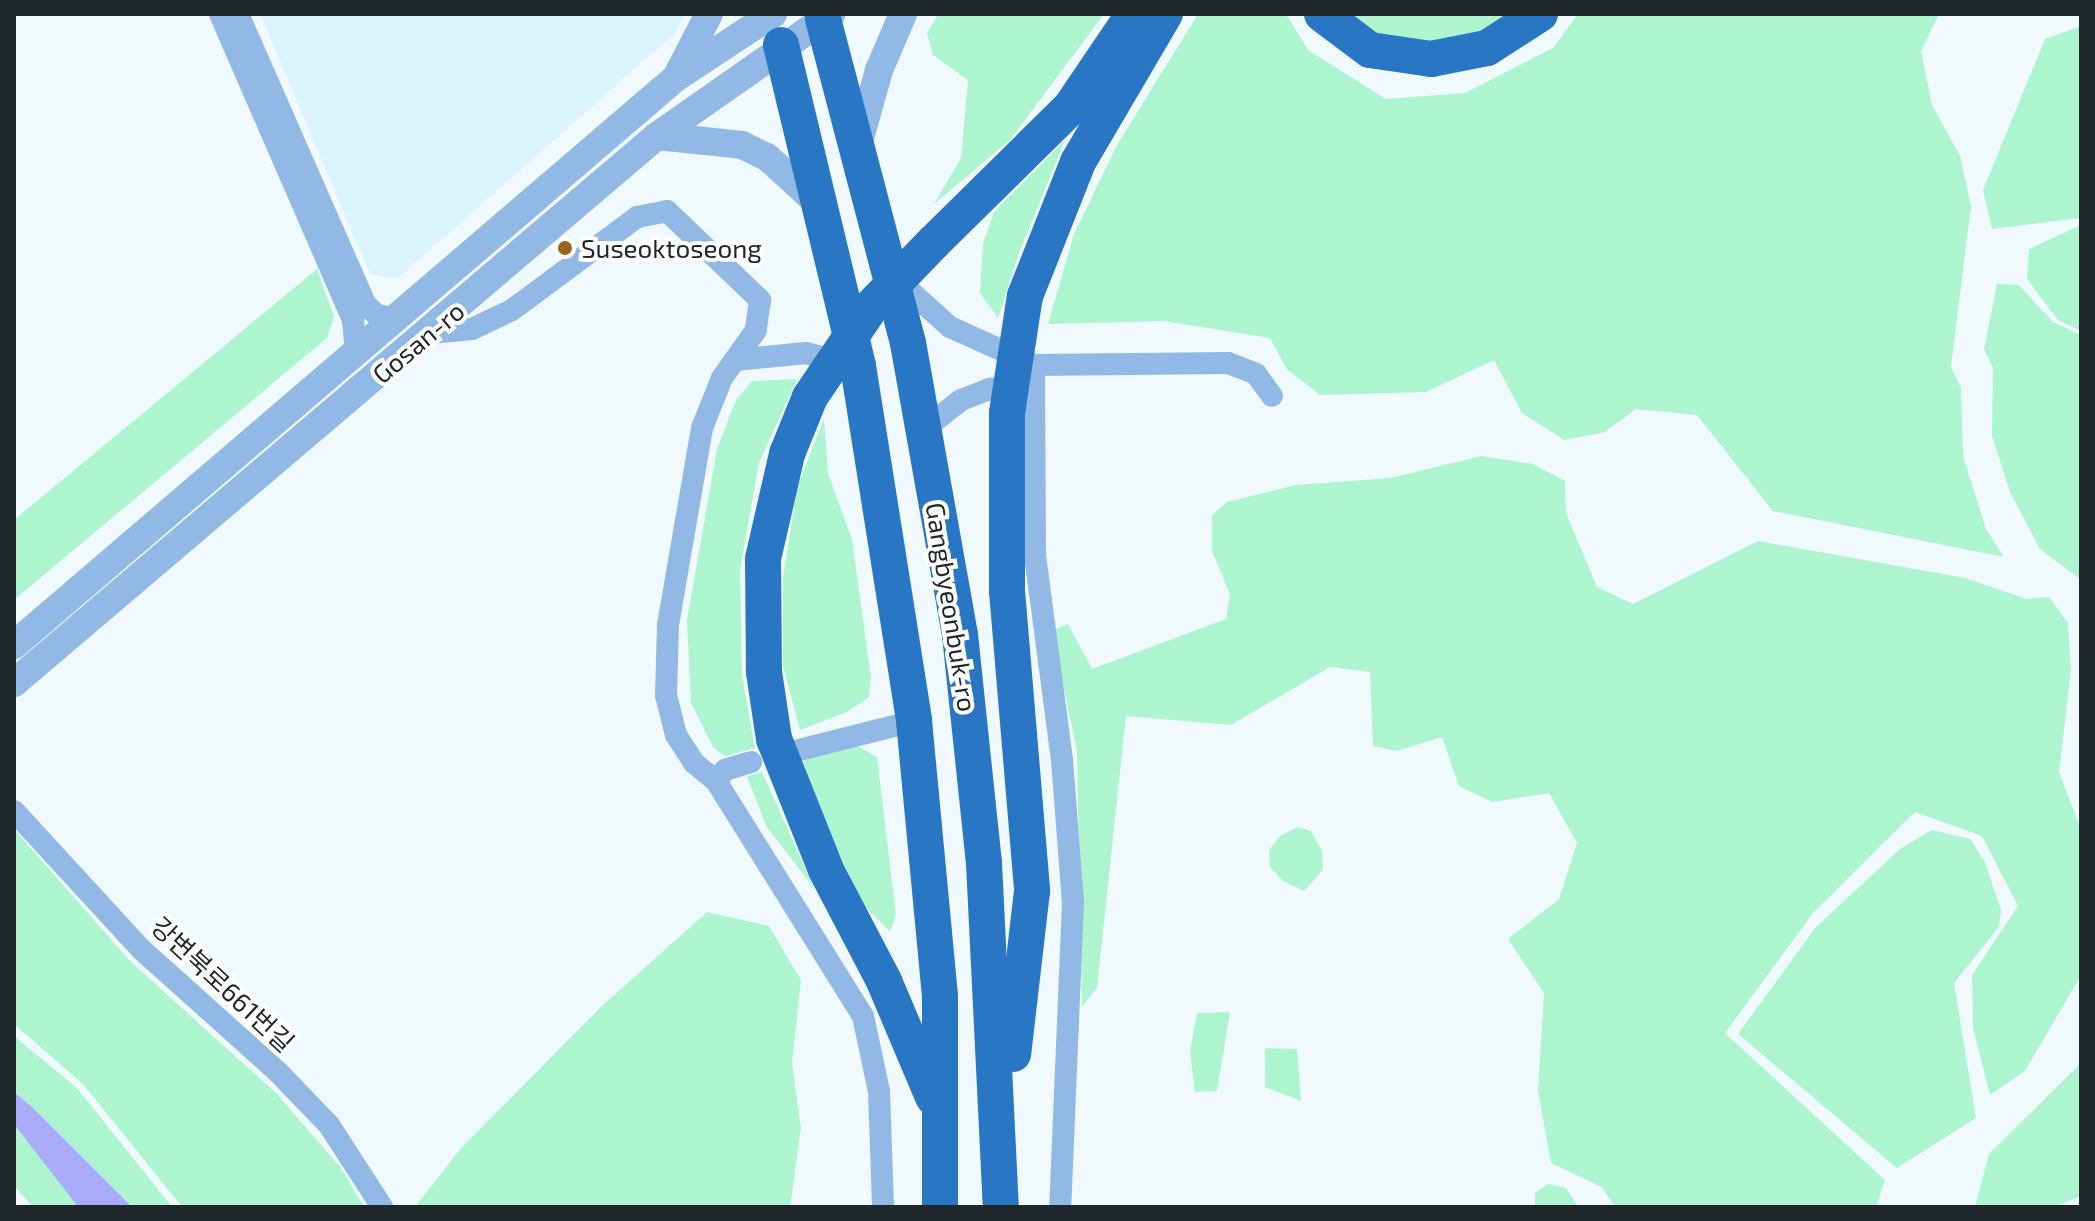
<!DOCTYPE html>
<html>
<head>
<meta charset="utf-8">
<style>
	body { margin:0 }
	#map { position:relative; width:2095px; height:1221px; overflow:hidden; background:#f0f9fd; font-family:"Exo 2","Noto Sans KR",sans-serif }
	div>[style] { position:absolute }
	.built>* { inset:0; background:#daf3fd }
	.green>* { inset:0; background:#acf5ce }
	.water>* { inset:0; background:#ababfb }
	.minor>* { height:22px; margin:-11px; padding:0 11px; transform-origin:11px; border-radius:11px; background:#92b9e6 }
	.tertiary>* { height:28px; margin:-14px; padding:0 14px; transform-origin:14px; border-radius:14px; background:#92b9e6 }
	.trunk>* { height:36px; margin:-18px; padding:0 18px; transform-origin:18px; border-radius:18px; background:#2976c4 }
	.trunk-bridge>* { height:36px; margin:-18px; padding:0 18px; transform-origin:18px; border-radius:18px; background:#2976c4 }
	.dots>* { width:22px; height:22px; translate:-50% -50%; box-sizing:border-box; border:4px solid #fff; border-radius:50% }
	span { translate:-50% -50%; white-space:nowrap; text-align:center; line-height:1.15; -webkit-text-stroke:8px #fff; paint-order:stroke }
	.poi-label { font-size:26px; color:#1f272a }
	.left { translate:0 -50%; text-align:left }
	.street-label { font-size:26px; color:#1f272a }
	.frame { position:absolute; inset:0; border:16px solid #1f272a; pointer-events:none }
</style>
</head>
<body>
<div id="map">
	<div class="built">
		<i style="clip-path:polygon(260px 14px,685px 14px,675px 33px,397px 279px,370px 274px)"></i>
	</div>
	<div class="green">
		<i style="clip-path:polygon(938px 14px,1104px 14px,1010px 140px,934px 204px,961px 158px,968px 80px,933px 55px,927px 33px)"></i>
		<i style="clip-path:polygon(1198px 14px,1286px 14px,1308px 50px,1386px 99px,1465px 93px,1553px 48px,1578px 14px,1939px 14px,1921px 51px,1932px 105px,1960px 156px,1971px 206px,1951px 367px,1961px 388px,1963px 456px,1986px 529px,2004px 557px,1773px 511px,1697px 415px,1636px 409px,1605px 432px,1564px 440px,1522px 413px,1494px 360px,1426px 392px,1320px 395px,1287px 369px,1270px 338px,1164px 321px,1048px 324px,1074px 234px,1117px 145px)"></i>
		<i style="clip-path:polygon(1339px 14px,1522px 14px,1514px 23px,1407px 54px)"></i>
		<i style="clip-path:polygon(2081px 26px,2081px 218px,1992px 229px,1983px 190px,2045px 39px)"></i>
		<i style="clip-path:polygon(1065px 140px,1019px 253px,998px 318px,980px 293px,983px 244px,994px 212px)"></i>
		<i style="clip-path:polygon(2081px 225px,2081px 331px,2058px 320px,2027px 279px,2029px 249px)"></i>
		<i style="clip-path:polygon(317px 269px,334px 317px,327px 338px,14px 600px,14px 520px)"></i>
		<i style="clip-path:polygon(1997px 284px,2019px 285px,2053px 322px,2081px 335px,2081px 580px,2040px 549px,2010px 492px,1992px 436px,1993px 368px,1984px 349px)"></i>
		<i style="clip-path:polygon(797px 379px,759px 463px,740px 570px,742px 675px,755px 748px,725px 756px,713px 747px,691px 703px,687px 620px,717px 449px,736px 400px,752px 381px)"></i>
		<i style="clip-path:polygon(824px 418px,828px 474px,852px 539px,871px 678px,869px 697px,847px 712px,800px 730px,783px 666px,783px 578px,797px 488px)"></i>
		<i style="clip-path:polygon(1481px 456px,1533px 464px,1565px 481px,1566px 513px,1597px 587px,1633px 604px,1758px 541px,1965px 578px,2027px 599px,2049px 597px,2068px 623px,2071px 670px,2059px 772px,2081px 829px,2080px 977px,2025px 1071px,1990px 1095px,1973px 1028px,1972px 975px,2018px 906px,1982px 836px,1915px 812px,1813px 913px,1725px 1033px,1885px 1180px,1876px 1207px,1615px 1207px,1602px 1187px,1551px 1163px,1538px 1091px,1544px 993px,1508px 939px,1559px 899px,1577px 843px,1549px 793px,1492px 802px,1459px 786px,1442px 737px,1397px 751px,1373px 746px,1370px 672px,1330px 667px,1231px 725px,1126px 716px,1097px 988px,1082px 1007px,1077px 751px,1052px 631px,1068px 624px,1092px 669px,1226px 619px,1230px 594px,1212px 551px,1212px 515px,1227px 502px,1296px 485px,1391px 478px)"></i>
		<i style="clip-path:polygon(856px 745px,877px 757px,896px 915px,890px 931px,864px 906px,810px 794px,804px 760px)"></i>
		<i style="clip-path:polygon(762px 772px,814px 888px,766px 826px,747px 776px)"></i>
		<i style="clip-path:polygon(1298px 827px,1311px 831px,1322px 851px,1323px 870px,1304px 891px,1283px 881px,1270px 867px,1269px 850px,1280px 836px)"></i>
		<i style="clip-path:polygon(14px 829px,130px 961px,277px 1094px,341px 1168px,364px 1207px,182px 1207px,83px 1084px,14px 1024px)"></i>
		<i style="clip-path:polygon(1932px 830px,1970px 839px,1985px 862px,2001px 910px,1999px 927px,1954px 983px,1976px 1118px,1897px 1168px,1738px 1034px,1816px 927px,1900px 849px)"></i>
		<i style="clip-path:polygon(707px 912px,769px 926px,801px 980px,792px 1063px,801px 1128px,790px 1207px,415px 1207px,461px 1148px,603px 1005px)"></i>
		<i style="clip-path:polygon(1230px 1012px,1217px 1091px,1195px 1092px,1190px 1052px,1197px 1013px)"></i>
		<i style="clip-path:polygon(14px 1036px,77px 1088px,172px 1207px,132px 1207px,14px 1092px)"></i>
		<i style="clip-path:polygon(1265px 1048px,1297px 1049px,1301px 1101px,1265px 1087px)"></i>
		<i style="clip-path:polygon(2081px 1063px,2081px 1196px,2054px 1207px,1975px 1207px,1989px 1154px)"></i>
		<i style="clip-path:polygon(14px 1124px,22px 1131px,78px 1207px,33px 1207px,14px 1186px)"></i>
		<i style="clip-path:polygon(1548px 1184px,1566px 1188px,1578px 1207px,1535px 1207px,1535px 1193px)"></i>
	</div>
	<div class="water">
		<i style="clip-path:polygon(14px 1092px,32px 1107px,132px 1207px,78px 1207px,14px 1124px)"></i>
	</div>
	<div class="minor">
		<i style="left:220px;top:14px;width:334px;rotate:66.5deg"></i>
		<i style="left:353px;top:320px;width:34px;rotate:85deg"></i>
		<i style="left:238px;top:14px;width:317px;rotate:66.3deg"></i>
		<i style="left:365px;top:304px;width:16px;rotate:43deg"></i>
		<i style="left:377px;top:315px;width:20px;rotate:9deg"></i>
		<i style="left:892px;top:275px;width:78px;rotate:41.9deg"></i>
		<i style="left:950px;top:327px;width:92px;rotate:24.3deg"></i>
		<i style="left:1034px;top:365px;width:194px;rotate:-0.6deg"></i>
		<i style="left:1228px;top:363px;width:30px;rotate:21deg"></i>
		<i style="left:1256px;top:374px;width:27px;rotate:54deg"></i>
		<i style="left:431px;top:333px;width:41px;rotate:-5.6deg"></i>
		<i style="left:472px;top:329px;width:44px;rotate:-25.4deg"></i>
		<i style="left:512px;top:310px;width:156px;rotate:-36.6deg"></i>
		<i style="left:637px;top:217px;width:31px;rotate:-11deg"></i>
		<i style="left:667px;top:211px;width:129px;rotate:43.7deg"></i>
		<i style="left:760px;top:300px;width:30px;rotate:98deg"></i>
		<i style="left:756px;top:330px;width:59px;rotate:125.3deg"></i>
		<i style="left:722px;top:378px;width:54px;rotate:111.8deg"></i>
		<i style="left:702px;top:428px;width:199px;rotate:99.8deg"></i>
		<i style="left:668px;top:624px;width:71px;rotate:91.6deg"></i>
		<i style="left:666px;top:695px;width:41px;rotate:76deg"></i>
		<i style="left:676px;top:735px;width:33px;rotate:57deg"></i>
		<i style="left:694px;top:763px;width:28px;rotate:39deg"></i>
		<i style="left:735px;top:360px;width:71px;rotate:-5.6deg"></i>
		<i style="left:806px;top:353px;width:39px;rotate:15deg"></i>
		<i style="left:1034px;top:365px;width:190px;rotate:89.7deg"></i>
		<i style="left:1035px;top:555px;width:207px;rotate:82.5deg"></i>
		<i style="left:1062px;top:760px;width:142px;rotate:85.6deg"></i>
		<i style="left:1073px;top:902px;width:305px;rotate:92.4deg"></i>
		<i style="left:923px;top:430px;width:48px;rotate:-38.3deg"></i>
		<i style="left:961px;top:400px;width:30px;rotate:-21deg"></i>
		<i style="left:989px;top:389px;width:32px;rotate:-5deg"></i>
		<i style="left:799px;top:750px;width:119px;rotate:-14.2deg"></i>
		<i style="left:751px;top:762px;width:27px;rotate:163deg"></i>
		<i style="left:725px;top:770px;width:14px;rotate:129deg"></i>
		<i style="left:716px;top:781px;width:277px;rotate:58deg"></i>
		<i style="left:863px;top:1016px;width:77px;rotate:78deg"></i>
		<i style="left:879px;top:1091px;width:116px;rotate:88deg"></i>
		<i style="left:14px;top:811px;width:189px;rotate:47.4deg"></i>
		<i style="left:142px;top:950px;width:183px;rotate:41.9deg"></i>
		<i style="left:278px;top:1072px;width:74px;rotate:46.1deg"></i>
		<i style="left:329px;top:1125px;width:98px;rotate:57.1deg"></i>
	</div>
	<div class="tertiary">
		<i style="left:678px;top:74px;width:68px;rotate:-62.7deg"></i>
		<i style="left:657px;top:136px;width:85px;rotate:6deg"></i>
		<i style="left:742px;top:145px;width:28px;rotate:26deg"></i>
		<i style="left:767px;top:157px;width:73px;rotate:42.2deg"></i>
		<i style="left:857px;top:149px;width:82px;rotate:-74.4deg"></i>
		<i style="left:879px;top:70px;width:61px;rotate:-66.8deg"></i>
		<i style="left:14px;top:645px;width:873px;rotate:-40.59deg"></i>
		<i style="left:677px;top:77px;width:115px;rotate:-33.3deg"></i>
		<i style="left:14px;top:683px;width:844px;rotate:-40.39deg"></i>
		<i style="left:657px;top:136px;width:213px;rotate:-35deg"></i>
	</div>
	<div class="trunk">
		<i style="left:1322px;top:14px;width:60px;rotate:36.9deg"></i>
		<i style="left:1370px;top:50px;width:62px;rotate:8.4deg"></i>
		<i style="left:1431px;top:59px;width:57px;rotate:-11.1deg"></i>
		<i style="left:1487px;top:48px;width:63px;rotate:-32.7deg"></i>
		<i style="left:823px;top:19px;width:335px;rotate:75.3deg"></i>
		<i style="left:908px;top:343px;width:297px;rotate:79.9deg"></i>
		<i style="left:960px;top:635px;width:229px;rotate:84deg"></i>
		<i style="left:984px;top:863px;width:344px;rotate:87.2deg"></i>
		<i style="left:781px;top:45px;width:330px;rotate:76.5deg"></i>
		<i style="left:858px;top:366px;width:359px;rotate:81deg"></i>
		<i style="left:914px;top:721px;width:277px;rotate:84.6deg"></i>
		<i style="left:940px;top:997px;width:210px;rotate:90deg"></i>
		<i style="left:934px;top:242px;width:191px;rotate:-44.6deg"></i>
		<i style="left:1070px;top:108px;width:114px;rotate:-55.8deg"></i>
		<i style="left:1025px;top:296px;width:144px;rotate:-68.4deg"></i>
		<i style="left:1078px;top:162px;width:172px;rotate:-59.6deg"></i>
		<i style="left:810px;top:397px;width:61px;rotate:112deg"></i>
		<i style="left:787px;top:454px;width:108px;rotate:102.9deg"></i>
		<i style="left:763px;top:559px;width:113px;rotate:89.5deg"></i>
		<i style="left:764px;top:672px;width:68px;rotate:81.5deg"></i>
		<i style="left:774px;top:739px;width:141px;rotate:68.3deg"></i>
		<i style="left:826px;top:870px;width:125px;rotate:62.4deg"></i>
		<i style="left:884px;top:981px;width:126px;rotate:67.1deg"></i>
		<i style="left:1007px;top:413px;width:178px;rotate:90deg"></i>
		<i style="left:1007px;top:591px;width:301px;rotate:85.2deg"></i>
		<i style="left:1032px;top:891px;width:164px;rotate:96.6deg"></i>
	</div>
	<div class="trunk-bridge">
		<i style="left:810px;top:397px;width:109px;rotate:-55.9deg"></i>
		<i style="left:871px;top:307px;width:91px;rotate:-45.9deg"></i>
		<i style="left:1007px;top:413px;width:118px;rotate:-81.3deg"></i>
	</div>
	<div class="dots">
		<i style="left:565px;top:248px;background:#9b641e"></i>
	</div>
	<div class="poi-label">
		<span class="left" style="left:581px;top:248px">Suseoktoseong</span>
	</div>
	<div class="street-label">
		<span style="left:418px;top:342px;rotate:-40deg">Gosan-ro</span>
		<span style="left:952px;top:607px;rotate:81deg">Gangbyeonbuk-ro</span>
		<span style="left:223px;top:984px;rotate:43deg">강변북로661번길</span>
	</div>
	<div class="frame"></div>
</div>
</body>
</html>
